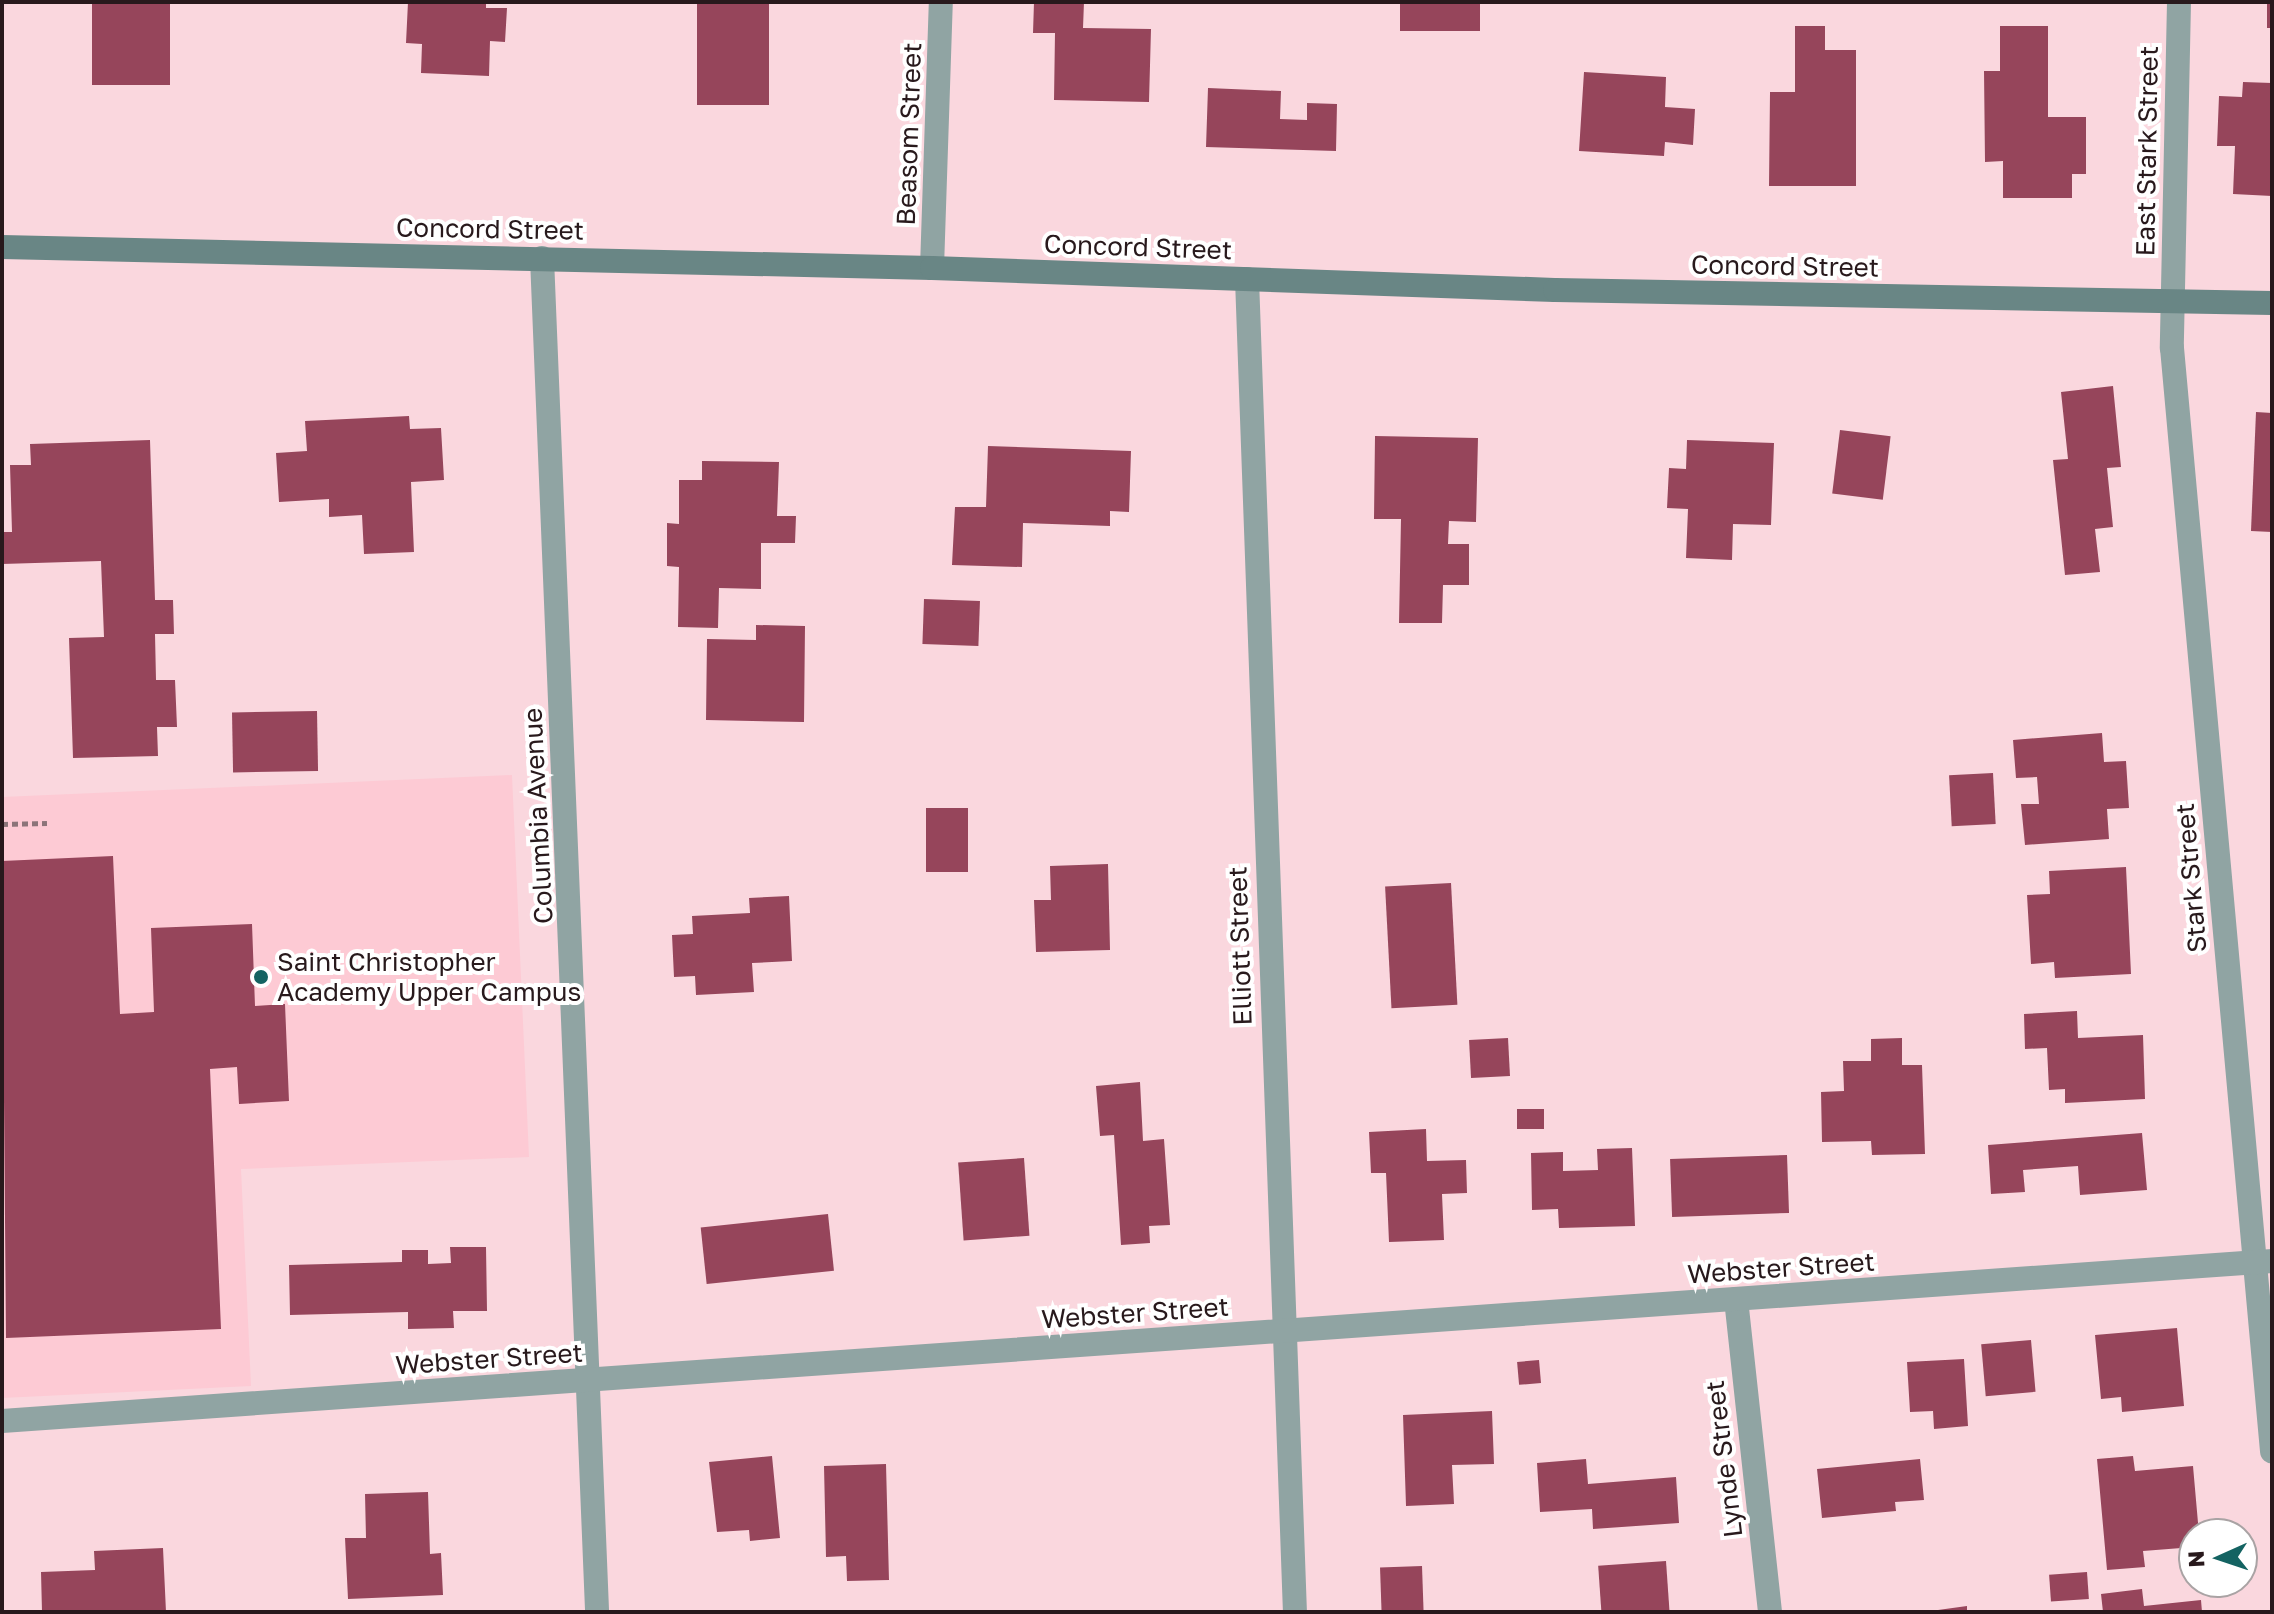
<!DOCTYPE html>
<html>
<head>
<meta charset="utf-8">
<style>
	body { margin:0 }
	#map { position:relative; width:2274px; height:1614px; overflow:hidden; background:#fad7de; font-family:"Golos Text",sans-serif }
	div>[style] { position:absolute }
	.built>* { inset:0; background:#fdcad4 }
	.building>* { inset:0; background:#96455b; transform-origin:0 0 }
	.path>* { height:5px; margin-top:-2.5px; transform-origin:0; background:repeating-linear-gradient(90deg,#8c7479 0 6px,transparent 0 10px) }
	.street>* { height:24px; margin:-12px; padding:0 12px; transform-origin:12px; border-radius:12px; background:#90a4a3 }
	.secondary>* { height:24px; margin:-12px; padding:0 12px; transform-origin:12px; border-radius:12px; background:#698685 }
	.dots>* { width:22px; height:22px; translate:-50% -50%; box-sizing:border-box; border:4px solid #fff; border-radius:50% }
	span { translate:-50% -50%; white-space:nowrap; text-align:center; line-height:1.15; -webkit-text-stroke:8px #fff; paint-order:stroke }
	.street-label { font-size:26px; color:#28191c }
	.poi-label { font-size:26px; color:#28191c }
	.left { translate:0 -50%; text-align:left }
	.frame { position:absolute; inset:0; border:4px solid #28191c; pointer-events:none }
	.north { position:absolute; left:2178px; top:1518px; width:80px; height:80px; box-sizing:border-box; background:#fff; border:2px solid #a9a3a4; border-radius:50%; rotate:267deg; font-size:22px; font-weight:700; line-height:32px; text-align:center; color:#28191c }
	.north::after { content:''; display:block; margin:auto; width:28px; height:36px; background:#146362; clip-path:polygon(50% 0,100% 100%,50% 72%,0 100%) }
</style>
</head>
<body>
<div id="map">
	<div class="built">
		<i style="clip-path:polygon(512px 775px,529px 1157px,241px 1169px,251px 1386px,2px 1398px,2px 797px)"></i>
	</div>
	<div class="building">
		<i style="left:92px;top:2px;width:78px;height:83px"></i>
		<i style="clip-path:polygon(408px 2px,486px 2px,486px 8px,507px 8px,505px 42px,490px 41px,489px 76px,421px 73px,422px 44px,406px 43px)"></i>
		<i style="left:697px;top:2px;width:72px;height:103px"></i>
		<i style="clip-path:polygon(1034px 2px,1084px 2px,1083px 28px,1151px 29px,1149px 102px,1054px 100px,1055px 33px,1033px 33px)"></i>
		<i style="left:1400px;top:2px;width:80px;height:29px"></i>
		<i style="left:2267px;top:2px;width:5px;height:26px"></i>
		<i style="clip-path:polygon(1795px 26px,1825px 26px,1825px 50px,1856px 50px,1856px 186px,1769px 186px,1770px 92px,1795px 92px)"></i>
		<i style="clip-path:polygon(2000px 26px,2048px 26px,2048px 117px,2086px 117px,2086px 174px,2072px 174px,2072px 198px,2003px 198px,2003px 161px,1985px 162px,1984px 71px,2000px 71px)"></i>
		<i style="clip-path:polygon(1584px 72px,1666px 77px,1665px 107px,1695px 109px,1693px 145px,1665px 142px,1664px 156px,1579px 151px)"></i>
		<i style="clip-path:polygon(2243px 82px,2272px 83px,2272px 196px,2233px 194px,2235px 146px,2217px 146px,2219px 96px,2242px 97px)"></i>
		<i style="clip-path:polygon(1208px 88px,1281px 91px,1280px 119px,1307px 120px,1307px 103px,1337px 104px,1336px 151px,1206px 147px)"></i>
		<i style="clip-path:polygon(2113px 386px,2121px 467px,2107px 468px,2113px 527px,2095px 529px,2100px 572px,2065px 575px,2053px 460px,2068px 459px,2061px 392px)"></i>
		<i style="clip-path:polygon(2256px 412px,2272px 413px,2272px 532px,2251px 531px)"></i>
		<i style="clip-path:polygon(409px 416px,410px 429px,441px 428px,444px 480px,411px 482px,414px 552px,364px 554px,362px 515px,329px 517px,329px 499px,279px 502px,276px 453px,307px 451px,305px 421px)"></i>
		<i style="left:1840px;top:430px;width:51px;height:64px;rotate:7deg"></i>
		<i style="clip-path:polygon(1375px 436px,1478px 438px,1476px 522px,1449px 521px,1448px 544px,1469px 544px,1469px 585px,1443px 585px,1442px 623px,1399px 623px,1401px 519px,1374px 519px)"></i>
		<i style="clip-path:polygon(150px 440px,155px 600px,173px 600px,174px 634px,155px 634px,156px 680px,175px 680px,177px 727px,157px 727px,158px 756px,73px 758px,69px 638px,104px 637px,101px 561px,2px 564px,2px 532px,12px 532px,10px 465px,31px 465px,30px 444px)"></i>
		<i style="clip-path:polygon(1687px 440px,1774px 443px,1771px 525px,1733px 524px,1732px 560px,1686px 558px,1688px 509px,1667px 508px,1669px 468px,1686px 469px)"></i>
		<i style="clip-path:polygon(988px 446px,1131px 451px,1129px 512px,1110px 511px,1110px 526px,1023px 523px,1022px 567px,952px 565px,955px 507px,986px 507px)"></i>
		<i style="clip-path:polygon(702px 461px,779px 462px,777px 516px,796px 516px,795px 543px,761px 543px,761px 589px,719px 588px,718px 628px,678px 627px,679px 567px,667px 566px,667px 523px,679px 524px,679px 480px,702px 480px)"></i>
		<i style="left:924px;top:599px;width:56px;height:45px;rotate:2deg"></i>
		<i style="clip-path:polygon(756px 625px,805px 626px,804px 722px,706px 720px,707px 639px,756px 640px)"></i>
		<i style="left:317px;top:711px;width:60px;height:85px;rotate:89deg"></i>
		<i style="clip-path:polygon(2102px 733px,2104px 762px,2126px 761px,2129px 808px,2107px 809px,2109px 839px,2025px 845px,2021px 804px,2039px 804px,2037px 777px,2016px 778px,2013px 740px)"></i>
		<i style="left:1993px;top:773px;width:51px;height:44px;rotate:87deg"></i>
		<i style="left:926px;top:808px;width:42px;height:64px"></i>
		<i style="clip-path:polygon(113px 856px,120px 1014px,154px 1012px,151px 928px,252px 924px,255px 1006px,285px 1004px,289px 1101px,239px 1104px,237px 1067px,210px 1069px,221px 1329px,6px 1338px,2px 861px)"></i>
		<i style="clip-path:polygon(1108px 864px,1110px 950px,1036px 952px,1034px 900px,1051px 900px,1050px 866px)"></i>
		<i style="clip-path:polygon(2126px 867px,2131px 974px,2055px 978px,2054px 962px,2031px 964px,2027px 895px,2050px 894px,2049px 871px)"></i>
		<i style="left:1451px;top:883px;width:122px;height:66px;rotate:87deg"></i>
		<i style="clip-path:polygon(789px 896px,792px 961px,752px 963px,754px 992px,696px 995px,695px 976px,674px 977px,672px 935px,693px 934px,692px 916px,750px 913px,749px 898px)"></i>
		<i style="clip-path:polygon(2077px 1011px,2078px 1038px,2143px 1035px,2145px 1099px,2065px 1103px,2065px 1089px,2049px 1090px,2047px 1048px,2025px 1049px,2024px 1014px)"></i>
		<i style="left:1508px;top:1038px;width:38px;height:39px;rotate:87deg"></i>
		<i style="clip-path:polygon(1902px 1038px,1902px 1065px,1922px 1065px,1925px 1154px,1872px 1155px,1871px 1141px,1822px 1142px,1821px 1092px,1844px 1091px,1843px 1061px,1871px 1061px,1871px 1039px)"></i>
		<i style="clip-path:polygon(1140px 1082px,1143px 1141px,1164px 1139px,1170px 1225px,1149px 1226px,1150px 1243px,1121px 1245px,1114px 1135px,1100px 1136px,1096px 1086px)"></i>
		<i style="left:1544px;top:1109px;width:20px;height:27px;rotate:90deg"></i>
		<i style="clip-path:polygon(1426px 1129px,1427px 1161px,1466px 1160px,1467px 1193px,1442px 1194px,1444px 1240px,1389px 1242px,1386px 1173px,1371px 1173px,1369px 1132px)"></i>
		<i style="clip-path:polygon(2142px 1133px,2147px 1190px,2080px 1195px,2078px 1166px,2023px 1170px,2025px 1192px,1991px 1194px,1988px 1145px)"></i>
		<i style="clip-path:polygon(1632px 1148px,1635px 1226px,1559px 1228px,1558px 1209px,1532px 1210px,1531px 1153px,1563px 1152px,1563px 1171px,1598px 1170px,1597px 1149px)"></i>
		<i style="left:1787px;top:1155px;width:58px;height:117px;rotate:88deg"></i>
		<i style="left:1024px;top:1158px;width:78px;height:66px;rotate:86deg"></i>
		<i style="left:828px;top:1214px;width:57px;height:128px;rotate:84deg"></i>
		<i style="clip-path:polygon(450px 1247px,486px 1247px,487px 1311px,453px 1311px,454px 1328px,408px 1329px,408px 1312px,290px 1315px,289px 1265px,402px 1262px,402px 1250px,428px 1250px,428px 1264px,451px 1263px)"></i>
		<i style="clip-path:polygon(2177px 1328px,2184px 1406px,2122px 1412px,2121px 1397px,2101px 1399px,2095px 1335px)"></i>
		<i style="left:2031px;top:1340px;width:52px;height:50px;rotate:85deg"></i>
		<i style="clip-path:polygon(1964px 1359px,1968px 1426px,1934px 1429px,1933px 1411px,1910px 1412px,1907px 1362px)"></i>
		<i style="left:1539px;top:1360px;width:23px;height:22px;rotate:85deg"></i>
		<i style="clip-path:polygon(1492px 1411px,1494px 1464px,1452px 1465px,1454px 1504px,1406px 1506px,1403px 1415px)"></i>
		<i style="clip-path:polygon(772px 1456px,780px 1538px,750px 1541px,749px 1530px,717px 1532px,709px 1462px)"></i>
		<i style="clip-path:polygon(2133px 1456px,2135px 1471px,2193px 1466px,2199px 1534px,2194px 1534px,2194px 1547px,2143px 1551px,2145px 1567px,2107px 1570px,2097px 1459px)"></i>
		<i style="clip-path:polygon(1586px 1459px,1588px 1484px,1676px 1477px,1679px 1523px,1593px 1529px,1592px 1509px,1540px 1512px,1537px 1463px)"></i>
		<i style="clip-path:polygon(1920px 1459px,1924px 1500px,1895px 1502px,1896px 1511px,1822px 1518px,1817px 1469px)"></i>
		<i style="clip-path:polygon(886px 1464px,889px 1580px,847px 1581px,846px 1556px,826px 1557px,824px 1466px)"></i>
		<i style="clip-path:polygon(428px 1492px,430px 1554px,441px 1553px,443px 1595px,348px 1599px,345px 1538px,366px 1538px,365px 1494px)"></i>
		<i style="clip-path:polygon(163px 1548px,166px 1612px,42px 1612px,41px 1572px,95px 1570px,94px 1551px)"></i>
		<i style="left:1666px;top:1561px;width:51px;height:68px;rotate:86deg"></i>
		<i style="left:1422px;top:1566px;width:46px;height:42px;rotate:88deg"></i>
		<i style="left:2087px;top:1572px;width:27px;height:38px;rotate:86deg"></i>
		<i style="clip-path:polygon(2142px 1589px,2144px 1606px,2201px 1600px,2202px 1612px,2103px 1612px,2101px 1594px)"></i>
		<i style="clip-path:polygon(1967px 1606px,1967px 1612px,1938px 1612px,1938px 1610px)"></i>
	</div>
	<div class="path">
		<i style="left:2px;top:824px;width:45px;rotate:-1.3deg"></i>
	</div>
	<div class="street">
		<i style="left:2179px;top:2px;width:346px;rotate:91.2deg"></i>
		<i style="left:2172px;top:348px;width:1108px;rotate:84.82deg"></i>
		<i style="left:542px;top:258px;width:1355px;rotate:87.67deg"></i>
		<i style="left:932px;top:268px;width:266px;rotate:-88.1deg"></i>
		<i style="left:1247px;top:279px;width:1334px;rotate:87.94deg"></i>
		<i style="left:1736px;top:1299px;width:315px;rotate:83.8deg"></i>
		<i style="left:2px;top:1421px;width:2276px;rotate:-4.03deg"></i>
	</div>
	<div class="secondary">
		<i style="left:2px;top:247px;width:930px;rotate:1.29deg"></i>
		<i style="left:932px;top:268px;width:623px;rotate:2.02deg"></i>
		<i style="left:1555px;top:290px;width:717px;rotate:1.04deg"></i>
	</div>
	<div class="dots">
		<i style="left:261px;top:977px;background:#146362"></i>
	</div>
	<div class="street-label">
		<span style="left:909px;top:134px;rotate:-88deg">Beasom Street</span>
		<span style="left:2147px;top:151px;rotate:-89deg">East Stark Street</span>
		<span style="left:490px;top:229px;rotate:1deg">Concord Street</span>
		<span style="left:1138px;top:247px;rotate:2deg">Concord Street</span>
		<span style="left:1785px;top:266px;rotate:1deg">Concord Street</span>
		<span style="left:538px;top:816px;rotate:-93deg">Columbia Avenue</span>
		<span style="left:2191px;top:878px;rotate:-95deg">Stark Street</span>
		<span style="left:1240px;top:946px;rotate:-92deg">Elliott Street</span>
		<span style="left:1781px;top:1268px;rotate:-4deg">Webster Street</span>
		<span style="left:1135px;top:1313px;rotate:-4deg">Webster Street</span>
		<span style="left:489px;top:1359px;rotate:-4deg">Webster Street</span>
		<span style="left:1724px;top:1459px;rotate:-97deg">Lynde Street</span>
	</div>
	<div class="poi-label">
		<span class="left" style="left:277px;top:977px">Saint Christopher<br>Academy Upper Campus</span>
	</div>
	<div class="frame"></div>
	<div class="north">N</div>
</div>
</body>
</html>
